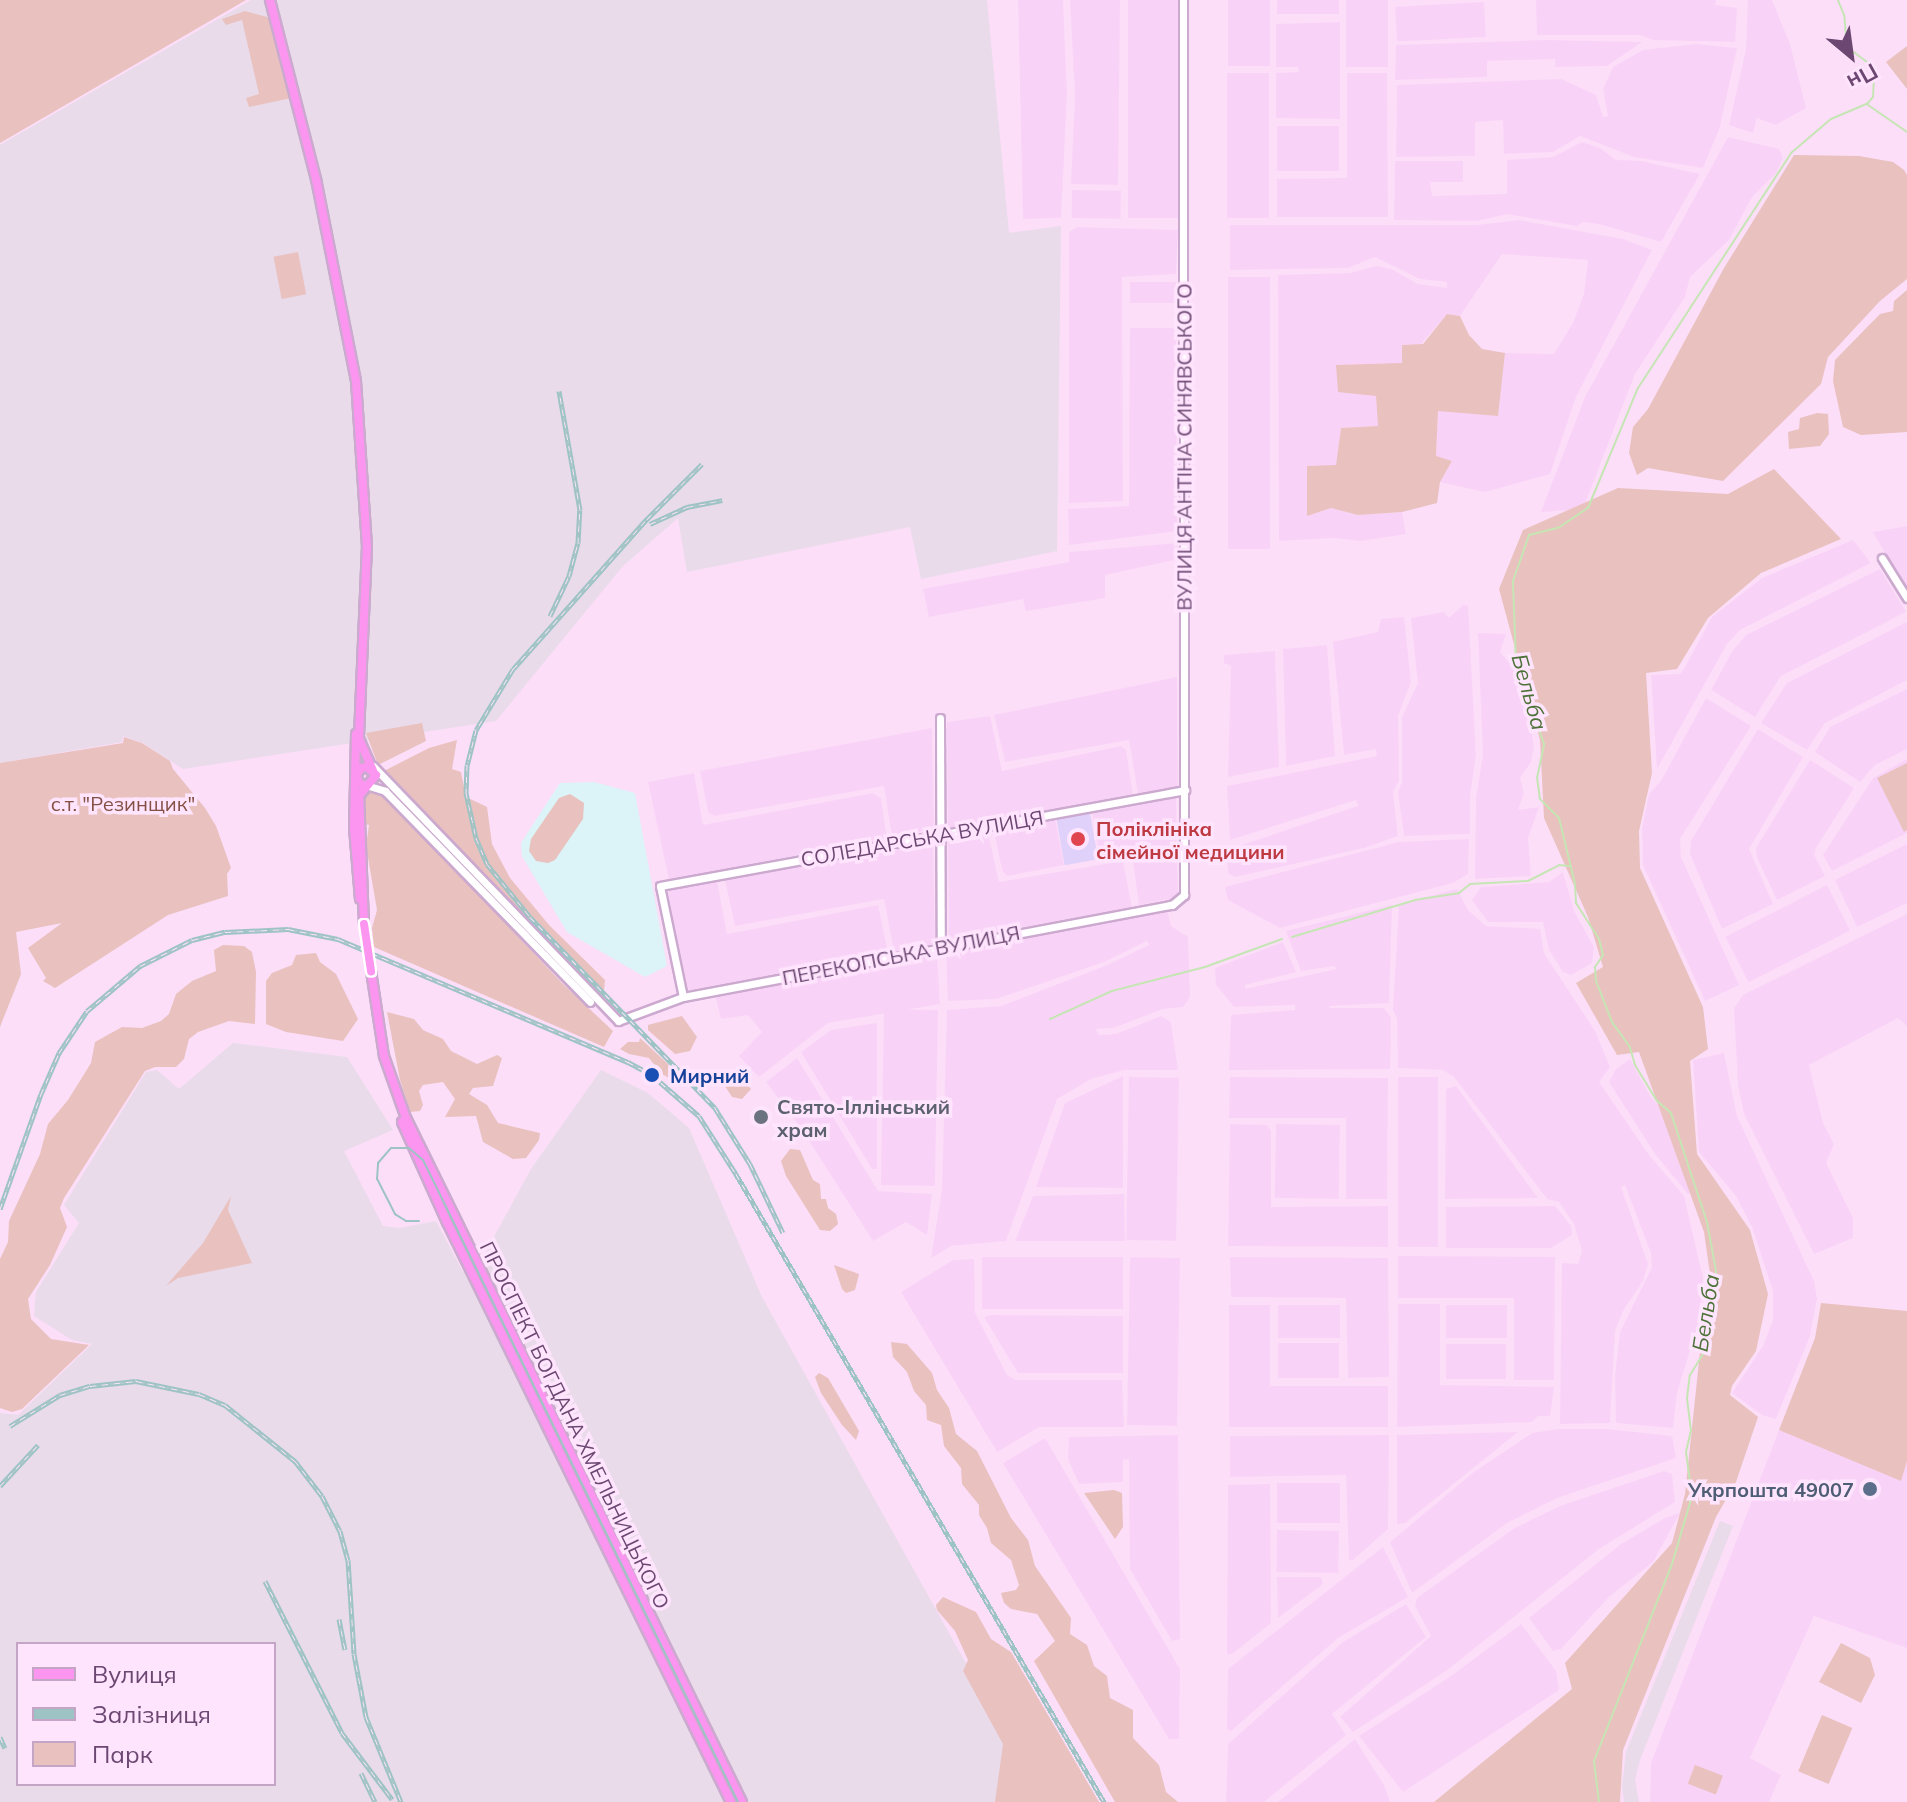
<!DOCTYPE html>
<html>
<head>
<meta charset="utf-8">
<style>
	body { margin:0 }
	#map { position:relative; width:1907px; height:1802px; overflow:hidden; background:#fcdef9; font-family:Mulish,sans-serif }
	div>[style] { position:absolute }
	.residential>* { inset:0; background:#f9d3f7; transform-origin:0 0 }
	.industrial>* { inset:0; background:#e9dbea }
	.education>* { inset:0; background:#dcf4f8 }
	.medical>* { inset:0; background:#e0d1fa; transform-origin:0 0 }
	.green>* { inset:0; background:#e9c1be; transform-origin:0 0 }
	.stream>* { height:2px; margin:-1px; padding:0 1px; transform-origin:1px; border-radius:1px; background:#c6e5b4 }
	.roads { filter:drop-shadow(2px 0 #cca9cf) drop-shadow(-2px 0 #cca9cf) drop-shadow(0 2px #cca9cf) drop-shadow(0 -2px #cca9cf) }
	.minor>* { height:7px; margin:-3.5px; padding:0 3.5px; transform-origin:3.5px; border-radius:3.5px; background:#fff }
	.major>* { height:8px; margin:-4px; padding:0 4px; transform-origin:4px; border-radius:4px; background:#fc95f0 }
	.tram>* { height:2px; margin:-1px; padding:0 1px; transform-origin:1px; border-radius:1px; background:#9ec3c4 }
	.rail>* { height:5px; margin-top:-2.5px; transform-origin:0; background:repeating-linear-gradient(90deg,#ffe4fd 0 6px,#9ec3c4 0 12px); box-sizing:border-box; border-block:2px solid #9ec3c4 }
	.bridges { filter:drop-shadow(2px 0 #fff) drop-shadow(-2px 0 #fff) drop-shadow(0 2px #fff) drop-shadow(0 -2px #fff) }
	.major-bridge>* { height:8px; margin:-4px; padding:0 4px; transform-origin:4px; border-radius:4px; background:#fc95f0 }
	.dots>* { width:22px; height:22px; translate:-50% -50%; box-sizing:border-box; border:4px solid #ffe4fd; border-radius:50% }
	span { translate:-50% -50%; white-space:nowrap; text-align:center; line-height:1.15; -webkit-text-stroke:7px #ffe4fd; paint-order:stroke }
	.street-label { font-size:20px; color:#6b4772 }
	.park-label { font-size:20px; color:#845044 }
	.health-label { font-size:20px; color:#be3a42; font-weight:700 }
	.left { translate:0 -50%; text-align:left }
	.transit-label { font-size:20px; color:#164399; font-weight:700 }
	.worship-label { font-size:20px; color:#5b616d; font-weight:700 }
	.service-label { font-size:20px; color:#4e5e75; font-weight:700 }
	.right { translate:-100% -50%; text-align:right }
	.water-label { font-size:22px; color:#4c7238; font-style:italic }
	.legend { position:absolute; left:16px; top:1642px; width:260px; height:144px; box-sizing:border-box; background:#ffe4fd; border:2px solid #c4a5c5; margin:0; padding:10px 14px; list-style:none; font-size:24px; color:#6b4772 }
	.legend li { display:flex; align-items:center; gap:16px; height:40px }
	.legend b { width:40px; border:2px solid #c4a5c5 }
	.north { position:absolute; left:1811px; top:16px; width:80px; height:80px; -webkit-text-stroke:6px #ffe4fd; paint-order:stroke; rotate:151deg; font-size:22px; font-weight:700; line-height:32px; text-align:center; color:#6b4772 }
	.north::after { content:''; display:block; margin:auto; width:28px; height:36px; background:#6b4772; clip-path:polygon(50% 0,100% 100%,50% 72%,0 100%) }
</style>
</head>
<body>
<div id="map">
	<div class="residential">
		<i style="clip-path:polygon(1018px 0,1063px 0,1067px 94px,1061px 218px,1023px 219px)"></i>
		<i style="clip-path:polygon(1070px 0,1120px 0,1118px 185px,1071px 184px,1075px 96px)"></i>
		<i style="left:1128px;top:0;width:50px;height:218px"></i>
		<i style="left:1228px;top:0;width:42px;height:66px"></i>
		<i style="left:1277px;top:0;width:62px;height:14px"></i>
		<i style="left:1346px;top:0;width:42px;height:67px"></i>
		<i style="clip-path:polygon(1536px 0,1716px 0,1715px 5px,1737px 8px,1735px 42px,1653px 40px,1640px 35px,1537px 35px)"></i>
		<i style="clip-path:polygon(1748px 0,1772px 0,1790px 44px,1806px 108px,1776px 125px,1757px 118px,1753px 133px,1729px 125px,1746px 49px)"></i>
		<i style="left:1484px;top:2px;width:35px;height:89px;rotate:87deg"></i>
		<i style="clip-path:polygon(1340px 22px,1340px 119px,1276px 118px,1276px 73px,1299px 72px,1298px 67px,1276px 67px,1276px 24px)"></i>
		<i style="clip-path:polygon(1548px 40px,1642px 42px,1607px 66px,1555px 67px,1555px 59px,1487px 61px,1487px 77px,1395px 80px,1396px 45px)"></i>
		<i style="clip-path:polygon(1696px 44px,1737px 48px,1720px 127px,1703px 168px,1634px 157px,1580px 136px,1553px 152px,1504px 154px,1503px 120px,1475px 122px,1475px 156px,1396px 157px,1397px 85px,1561px 79px,1596px 95px,1603px 117px,1608px 116px,1603px 89px,1613px 67px,1643px 50px)"></i>
		<i style="left:1227px;top:73px;width:42px;height:145px"></i>
		<i style="clip-path:polygon(1347px 73px,1387px 73px,1388px 217px,1277px 217px,1277px 179px,1347px 178px)"></i>
		<i style="left:1277px;top:126px;width:62px;height:45px"></i>
		<i style="clip-path:polygon(1728px 137px,1779px 149px,1783px 158px,1776px 173px,1752px 197px,1729px 240px,1690px 277px,1685px 297px,1635px 374px,1583px 509px,1541px 512px,1585px 397px)"></i>
		<i style="clip-path:polygon(1582px 142px,1600px 148px,1616px 160px,1641px 161px,1700px 174px,1661px 242px,1599px 224px,1583px 222px,1577px 226px,1507px 214px,1477px 221px,1394px 220px,1395px 161px,1463px 161px,1463px 182px,1430px 182px,1432px 196px,1507px 194px,1507px 160px,1553px 157px)"></i>
		<i style="left:1072px;top:190px;width:49px;height:28px;rotate:1deg"></i>
		<i style="clip-path:polygon(1519px 220px,1623px 239px,1652px 250px,1576px 397px,1550px 474px,1485px 492px,1440px 482px,1452px 461px,1436px 457px,1438px 410px,1498px 416px,1505px 353px,1554px 354px,1573px 323px,1584px 294px,1588px 260px,1502px 254px,1460px 316px,1447px 314px,1376px 396px,1379px 426px,1341px 428px,1336px 465px,1307px 516px,1331px 508px,1358px 515px,1402px 512px,1406px 534px,1361px 541px,1333px 538px,1279px 541px,1278px 275px,1350px 273px,1376px 266px,1391px 269px,1418px 284px,1447px 288px,1447px 282px,1420px 279px,1375px 257px,1348px 268px,1230px 270px,1230px 225px,1477px 225px)"></i>
		<i style="clip-path:polygon(1077px 227px,1178px 230px,1176px 274px,1122px 277px,1123px 501px,1069px 503px,1069px 232px)"></i>
		<i style="left:1228px;top:277px;width:42px;height:272px"></i>
		<i style="left:1176px;top:282px;width:21px;height:46px;rotate:90deg"></i>
		<i style="clip-path:polygon(1130px 328px,1176px 328px,1177px 531px,1069px 545px,1068px 509px,1129px 506px)"></i>
		<i style="clip-path:polygon(1907px 526px,1907px 591px,1873px 532px)"></i>
		<i style="clip-path:polygon(1853px 540px,1871px 563px,1740px 630px,1727px 644px,1657px 769px,1651px 675px,1681px 674px,1712px 617px,1762px 578px)"></i>
		<i style="clip-path:polygon(1179px 543px,1179px 559px,1105px 575px,1105px 598px,1026px 611px,1023px 599px,929px 617px,923px 589px,1069px 562px,1069px 552px)"></i>
		<i style="clip-path:polygon(1880px 569px,1906px 612px,1781px 676px,1755px 717px,1711px 690px,1733px 650px,1746px 635px)"></i>
		<i style="clip-path:polygon(1463px 605px,1468px 606px,1476px 755px,1470px 796px,1470px 834px,1404px 836px,1398px 792px,1402px 782px,1402px 717px,1418px 683px,1411px 618px,1444px 612px,1449px 618px)"></i>
		<i style="clip-path:polygon(1404px 617px,1411px 682px,1398px 716px,1399px 781px,1393px 792px,1398px 836px,1364px 848px,1235px 877px,1228px 873px,1227px 850px,1358px 806px,1356px 800px,1230px 840px,1227px 786px,1377px 756px,1376px 749px,1344px 755px,1333px 642px,1378px 632px,1381px 619px)"></i>
		<i style="clip-path:polygon(1907px 622px,1907px 680px,1825px 723px,1807px 750px,1761px 723px,1787px 683px)"></i>
		<i style="clip-path:polygon(1478px 633px,1506px 634px,1500px 652px,1518px 673px,1530px 724px,1534px 747px,1531px 762px,1520px 778px,1524px 793px,1518px 810px,1539px 807px,1528px 838px,1531px 876px,1475px 879px,1476px 798px,1483px 755px)"></i>
		<i style="clip-path:polygon(1327px 645px,1335px 756px,1286px 766px,1283px 649px)"></i>
		<i style="clip-path:polygon(1275px 651px,1279px 767px,1228px 777px,1231px 666px,1224px 663px,1224px 655px)"></i>
		<i style="clip-path:polygon(1177px 677px,1178px 786px,1138px 794px,1129px 740px,1005px 762px,994px 715px)"></i>
		<i style="clip-path:polygon(1907px 689px,1907px 749px,1875px 765px,1860px 782px,1815px 752px,1830px 727px)"></i>
		<i style="clip-path:polygon(1706px 698px,1751px 726px,1680px 839px,1681px 857px,1739px 985px,1705px 1001px,1643px 865px,1642px 829px,1649px 794px,1661px 781px)"></i>
		<i style="clip-path:polygon(990px 716px,1002px 771px,1121px 746px,1126px 750px,1133px 794px,948px 830px,947px 722px)"></i>
		<i style="clip-path:polygon(932px 728px,934px 829px,892px 837px,884px 786px,714px 816px,708px 812px,700px 771px)"></i>
		<i style="clip-path:polygon(1758px 729px,1803px 757px,1749px 849px,1773px 904px,1722px 929px,1690px 854px,1691px 841px)"></i>
		<i style="clip-path:polygon(1907px 759px,1907px 833px,1832px 871px,1823px 855px,1873px 778px)"></i>
		<i style="clip-path:polygon(1810px 760px,1854px 788px,1816px 848px,1814px 855px,1825px 876px,1777px 900px,1757px 858px,1756px 848px)"></i>
		<i style="clip-path:polygon(694px 773px,703px 825px,873px 793px,881px 798px,887px 838px,669px 880px,648px 782px)"></i>
		<i style="clip-path:polygon(1176px 797px,1178px 893px,1174px 898px,1139px 905px,1132px 854px,1100px 858px,1092px 812px)"></i>
		<i style="clip-path:polygon(1055px 819px,1064px 865px,1007px 876px,1002px 870px,994px 831px)"></i>
		<i style="clip-path:polygon(988px 833px,999px 882px,1123px 861px,1132px 908px,949px 940px,948px 840px)"></i>
		<i style="clip-path:polygon(1469px 839px,1468px 874px,1453px 883px,1280px 928px,1228px 900px,1225px 887px,1399px 842px)"></i>
		<i style="clip-path:polygon(933px 843px,935px 944px,894px 952px,884px 899px,735px 926px,725px 880px)"></i>
		<i style="clip-path:polygon(1907px 844px,1907px 903px,1857px 927px,1835px 880px)"></i>
		<i style="clip-path:polygon(1563px 872px,1574px 911px,1594px 947px,1592px 963px,1571px 975px,1563px 972px,1549px 950px,1543px 922px,1488px 922px,1472px 900px,1481px 887px,1549px 882px)"></i>
		<i style="clip-path:polygon(717px 881px,727px 934px,878px 905px,888px 953px,690px 990px,687px 988px,668px 893px,670px 889px)"></i>
		<i style="left:1827px;top:885px;width:51px;height:114px;rotate:63deg"></i>
		<i style="clip-path:polygon(1457px 889px,1468px 910px,1486px 926px,1540px 929px,1544px 953px,1595px 1031px,1610px 1067px,1599px 1082px,1649px 1155px,1684px 1196px,1703px 1278px,1700px 1318px,1677px 1393px,1673px 1428px,1616px 1423px,1615px 1376px,1620px 1332px,1652px 1267px,1651px 1253px,1625px 1185px,1621px 1187px,1648px 1264px,1643px 1281px,1623px 1311px,1615px 1331px,1610px 1423px,1560px 1424px,1562px 1263px,1578px 1264px,1582px 1251px,1574px 1224px,1559px 1202px,1547px 1199px,1454px 1077px,1443px 1070px,1398px 1068px,1397px 1018px,1393px 1010px,1399px 904px)"></i>
		<i style="clip-path:polygon(1392px 905px,1389px 1003px,1329px 1006px,1330px 1008px,1384px 1008px,1391px 1017px,1390px 1069px,1229px 1070px,1231px 1015px,1295px 1010px,1295px 1005px,1234px 1007px,1216px 985px,1215px 968px,1283px 942px,1296px 972px,1245px 985px,1245px 989px,1336px 969px,1334px 966px,1301px 971px,1286px 931px)"></i>
		<i style="clip-path:polygon(1167px 909px,1171px 926px,1188px 937px,1190px 997px,1183px 1007px,1163px 1009px,1113px 1028px,1096px 1029px,1099px 1035px,1116px 1034px,1161px 1016px,1171px 1022px,1178px 1070px,1124px 1070px,1091px 1079px,1057px 1099px,1006px 1241px,951px 1246px,931px 1258px,942px 1189px,947px 1010px,1001px 1006px,1105px 966px,1149px 945px,1147px 941px,1104px 962px,996px 999px,948px 1001px,946px 950px)"></i>
		<i style="clip-path:polygon(1907px 914px,1907px 1026px,1898px 1018px,1809px 1065px,1823px 1123px,1834px 1144px,1826px 1163px,1853px 1218px,1853px 1238px,1814px 1254px,1744px 1114px,1738px 1085px,1734px 1008px,1743px 995px)"></i>
		<i style="clip-path:polygon(937px 954px,940px 1004px,828px 1023px,759px 1077px,739px 1056px,762px 1032px,748px 1015px,721px 1019px,715px 995px)"></i>
		<i style="left:938px;top:1010px;width:176px;height:54px;rotate:91deg"></i>
		<i style="clip-path:polygon(877px 1023px,877px 1169px,872px 1169px,801px 1052px,831px 1030px)"></i>
		<i style="clip-path:polygon(1724px 1053px,1737px 1116px,1814px 1281px,1817px 1299px,1810px 1336px,1776px 1419px,1762px 1415px,1732px 1393px,1763px 1346px,1773px 1320px,1773px 1291px,1752px 1227px,1736px 1196px,1699px 1152px,1693px 1060px)"></i>
		<i style="clip-path:polygon(797px 1058px,878px 1191px,932px 1194px,927px 1235px,906px 1222px,873px 1241px,799px 1125px,766px 1082px)"></i>
		<i style="clip-path:polygon(1630px 1059px,1650px 1096px,1668px 1116px,1692px 1191px,1688px 1194px,1655px 1154px,1609px 1082px,1616px 1069px)"></i>
		<i style="clip-path:polygon(1123px 1076px,1123px 1188px,1036px 1187px,1065px 1103px)"></i>
		<i style="left:1129px;top:1077px;width:50px;height:163px;rotate:1deg"></i>
		<i style="clip-path:polygon(1230px 1077px,1388px 1078px,1387px 1199px,1346px 1199px,1346px 1118px,1229px 1118px)"></i>
		<i style="left:1398px;top:1077px;width:40px;height:170px"></i>
		<i style="clip-path:polygon(1456px 1086px,1538px 1198px,1445px 1199px,1446px 1089px)"></i>
		<i style="clip-path:polygon(1230px 1124px,1267px 1125px,1271px 1131px,1271px 1207px,1388px 1206px,1388px 1247px,1228px 1246px)"></i>
		<i style="left:1340px;top:1125px;width:74px;height:64px;rotate:91deg"></i>
		<i style="clip-path:polygon(1124px 1194px,1125px 1241px,1015px 1241px,1033px 1196px)"></i>
		<i style="clip-path:polygon(1555px 1206px,1571px 1226px,1572px 1235px,1551px 1248px,1446px 1248px,1446px 1207px)"></i>
		<i style="clip-path:polygon(1398px 1256px,1555px 1257px,1554px 1380px,1514px 1380px,1514px 1298px,1398px 1298px)"></i>
		<i style="left:1123px;top:1257px;width:52px;height:141px;rotate:90deg"></i>
		<i style="clip-path:polygon(1230px 1257px,1388px 1258px,1389px 1377px,1348px 1378px,1346px 1298px,1231px 1297px)"></i>
		<i style="left:1180px;top:1258px;width:168px;height:50px;rotate:91deg"></i>
		<i style="clip-path:polygon(974px 1259px,975px 1313px,1007px 1375px,1016px 1380px,1122px 1380px,1124px 1427px,1039px 1427px,997px 1452px,901px 1292px,953px 1260px)"></i>
		<i style="clip-path:polygon(1398px 1304px,1440px 1304px,1440px 1385px,1554px 1387px,1550px 1416px,1538px 1416px,1532px 1422px,1397px 1427px)"></i>
		<i style="clip-path:polygon(1229px 1305px,1270px 1305px,1270px 1386px,1388px 1386px,1388px 1427px,1229px 1427px)"></i>
		<i style="left:1278px;top:1305px;width:62px;height:33px"></i>
		<i style="left:1446px;top:1305px;width:61px;height:33px"></i>
		<i style="clip-path:polygon(991px 1315px,1123px 1316px,1123px 1373px,1018px 1373px,984px 1317px)"></i>
		<i style="left:1339px;top:1343px;width:35px;height:61px;rotate:90deg"></i>
		<i style="left:1506px;top:1344px;width:35px;height:60px;rotate:90deg"></i>
		<i style="clip-path:polygon(1558px 1429px,1607px 1429px,1672px 1436px,1676px 1458px,1557px 1498px,1507px 1523px,1412px 1593px,1390px 1542px,1474px 1472px,1532px 1433px)"></i>
		<i style="clip-path:polygon(1779px 1430px,1900px 1480px,1907px 1461px,1907px 1648px,1814px 1616px,1750px 1758px,1781px 1775px,1769px 1802px,1650px 1802px,1651px 1763px)"></i>
		<i style="clip-path:polygon(1518px 1432px,1405px 1523px,1397px 1524px,1397px 1435px)"></i>
		<i style="clip-path:polygon(1178px 1435px,1180px 1639px,1172px 1641px,1130px 1569px,1129px 1459px,1123px 1460px,1123px 1482px,1079px 1484px,1068px 1459px,1069px 1437px)"></i>
		<i style="clip-path:polygon(1389px 1435px,1388px 1529px,1353px 1560px,1349px 1560px,1346px 1475px,1230px 1477px,1230px 1436px)"></i>
		<i style="clip-path:polygon(1045px 1438px,1180px 1669px,1179px 1739px,1169px 1739px,1003px 1463px)"></i>
		<i style="clip-path:polygon(1664px 1471px,1672px 1474px,1675px 1502px,1599px 1549px,1446px 1671px,1353px 1732px,1340px 1717px,1431px 1636px,1415px 1606px,1417px 1598px,1513px 1529px,1560px 1506px)"></i>
		<i style="left:1340px;top:1483px;width:40px;height:63px;rotate:90deg"></i>
		<i style="clip-path:polygon(1270px 1484px,1271px 1623px,1232px 1654px,1227px 1654px,1228px 1485px)"></i>
		<i style="clip-path:polygon(1680px 1513px,1653px 1562px,1609px 1597px,1561px 1649px,1553px 1651px,1529px 1618px,1621px 1544px,1665px 1518px)"></i>
		<i style="left:1277px;top:1530px;width:62px;height:42px;rotate:1deg"></i>
		<i style="clip-path:polygon(1383px 1547px,1408px 1597px,1338px 1638px,1231px 1731px,1227px 1729px,1228px 1669px)"></i>
		<i style="clip-path:polygon(1277px 1577px,1321px 1577px,1323px 1584px,1278px 1618px)"></i>
		<i style="clip-path:polygon(1406px 1604px,1426px 1637px,1332px 1714px,1346px 1735px,1264px 1802px,1226px 1802px,1228px 1744px,1343px 1642px)"></i>
		<i style="clip-path:polygon(1521px 1624px,1556px 1671px,1559px 1690px,1403px 1792px,1359px 1736px,1451px 1676px)"></i>
		<i style="clip-path:polygon(1355px 1739px,1384px 1785px,1390px 1802px,1278px 1802px)"></i>
	</div>
	<div class="industrial">
		<i style="clip-path:polygon(251px 0,987px 0,1009px 233px,1061px 226px,1057px 551px,921px 579px,910px 527px,687px 572px,678px 518px,623px 566px,496px 721px,183px 769px,143px 743px,123px 736px,122px 742px,0 763px,0 145px)"></i>
		<i style="clip-path:polygon(evenodd,233px 1043px,347px 1057px,393px 1130px,344px 1151px,383px 1226px,400px 1228px,436px 1221px,463px 1272px,483px 1257px,531px 1169px,601px 1070px,648px 1093px,689px 1128px,762px 1297px,1043px 1802px,0 1802px,0 1413px,18px 1415px,92px 1344px,72px 1340px,34px 1316px,36px 1292px,79px 1223px,64px 1205px,146px 1072px,157px 1070px,179px 1089px,233px 1043px,18px 1644px,274px 1644px,274px 1784px,18px 1784px,18px 1644px)"></i>
		<i style="clip-path:polygon(1720px 1521px,1733px 1526px,1640px 1760px,1635px 1780px,1639px 1802px,1624px 1802px,1622px 1787px,1626px 1752px)"></i>
	</div>
	<div class="education">
		<i style="clip-path:polygon(594px 782px,635px 793px,667px 966px,645px 977px,567px 932px,522px 856px,521px 843px,560px 783px)"></i>
	</div>
	<div class="medical">
		<i style="left:1090px;top:813px;width:47px;height:34px;rotate:80deg"></i>
	</div>
	<div class="green">
		<i style="clip-path:polygon(0 0,246px 0,0 143px)"></i>
		<i style="clip-path:polygon(245px 11px,267px 17px,274px 25px,291px 98px,249px 107px,246px 98px,259px 94px,242px 20px,226px 25px,222px 19px)"></i>
		<i style="clip-path:polygon(1907px 46px,1907px 89px,1886px 62px)"></i>
		<i style="clip-path:polygon(1794px 155px,1859px 156px,1893px 162px,1904px 170px,1907px 175px,1907px 279px,1880px 301px,1828px 357px,1821px 384px,1723px 481px,1648px 468px,1637px 475px,1629px 453px,1633px 427px,1648px 409px,1724px 268px)"></i>
		<i style="left:298px;top:252px;width:43px;height:25px;rotate:79deg"></i>
		<i style="clip-path:polygon(1907px 290px,1907px 432px,1861px 435px,1843px 427px,1833px 381px,1835px 360px,1880px 314px,1893px 311px,1894px 301px)"></i>
		<i style="clip-path:polygon(1447px 314px,1460px 316px,1469px 335px,1482px 349px,1505px 353px,1498px 416px,1438px 411px,1436px 456px,1452px 461px,1440px 482px,1437px 503px,1402px 512px,1358px 515px,1331px 508px,1307px 516px,1307px 466px,1336px 465px,1341px 428px,1378px 426px,1376px 396px,1338px 392px,1336px 365px,1402px 363px,1402px 345px,1423px 344px)"></i>
		<i style="clip-path:polygon(1817px 413px,1828px 414px,1829px 434px,1820px 446px,1789px 449px,1788px 432px,1799px 429px,1800px 418px)"></i>
		<i style="clip-path:polygon(1774px 469px,1841px 539px,1761px 573px,1708px 618px,1677px 669px,1646px 673px,1652px 773px,1639px 831px,1640px 868px,1703px 1007px,1708px 1049px,1690px 1061px,1697px 1154px,1750px 1230px,1768px 1294px,1756px 1351px,1732px 1386px,1730px 1395px,1758px 1417px,1736px 1482px,1716px 1517px,1623px 1750px,1620px 1802px,1434px 1802px,1572px 1689px,1565px 1663px,1672px 1543px,1685px 1494px,1700px 1352px,1712px 1288px,1704px 1232px,1639px 1052px,1617px 1055px,1576px 983px,1603px 967px,1588px 917px,1544px 818px,1540px 740px,1499px 589px,1523px 530px,1618px 488px,1728px 494px)"></i>
		<i style="clip-path:polygon(422px 723px,426px 741px,378px 765px,366px 733px)"></i>
		<i style="clip-path:polygon(124px 737px,142px 743px,170px 761px,173px 769px,205px 808px,216px 826px,231px 868px,227px 874px,228px 896px,168px 915px,55px 988px,43px 981px,46px 978px,28px 948px,62px 923px,16px 932px,21px 974px,0 1027px,0 763px,123px 743px)"></i>
		<i style="clip-path:polygon(457px 740px,452px 769px,461px 772px,466px 797px,487px 807px,492px 844px,510px 878px,549px 925px,605px 980px,603px 1001px,382px 772px,429px 748px)"></i>
		<i style="clip-path:polygon(1907px 763px,1907px 830px,1904px 832px,1877px 778px)"></i>
		<i style="clip-path:polygon(369px 790px,385px 796px,563px 984px,613px 1031px,604px 1047px,374px 947px,372px 928px,377px 910px,366px 846px,369px 825px,362px 823px,362px 795px)"></i>
		<i style="clip-path:polygon(570px 794px,584px 803px,583px 819px,555px 860px,548px 863px,536px 861px,529px 851px,531px 839px,559px 798px)"></i>
		<i style="clip-path:polygon(223px 945px,244px 946px,252px 952px,256px 972px,255px 1024px,229px 1021px,198px 1032px,189px 1039px,184px 1059px,176px 1067px,155px 1067px,145px 1071px,64px 1198px,60px 1208px,67px 1227px,50px 1265px,28px 1299px,31px 1319px,51px 1339px,89px 1345px,22px 1409px,12px 1412px,0 1408px,0 1259px,8px 1242px,9px 1221px,40px 1154px,48px 1124px,68px 1100px,91px 1063px,95px 1042px,122px 1027px,142px 1028px,161px 1021px,169px 1014px,176px 994px,192px 981px,216px 971px,214px 950px)"></i>
		<i style="clip-path:polygon(316px 953px,320px 962px,336px 974px,358px 1019px,343px 1041px,286px 1032px,266px 1024px,266px 981px,272px 973px,292px 965px,296px 955px)"></i>
		<i style="clip-path:polygon(387px 1012px,414px 1019px,423px 1030px,443px 1039px,451px 1051px,477px 1064px,497px 1055px,502px 1058px,493px 1086px,473px 1088px,469px 1094px,487px 1105px,498px 1123px,540px 1133px,539px 1140px,526px 1158px,513px 1159px,483px 1142px,476px 1116px,445px 1117px,455px 1099px,443px 1082px,423px 1085px,419px 1091px,423px 1105px,420px 1111px,410px 1112px,400px 1080px)"></i>
		<i style="clip-path:polygon(682px 1016px,697px 1037px,690px 1051px,675px 1054px,648px 1030px,648px 1025px)"></i>
		<i style="clip-path:polygon(640px 1038px,668px 1064px,681px 1081px,676px 1082px,662px 1074px,649px 1058px,629px 1054px,620px 1049px,628px 1042px,639px 1042px)"></i>
		<i style="clip-path:polygon(733px 1070px,751px 1089px,742px 1099px,732px 1097px,721px 1080px)"></i>
		<i style="clip-path:polygon(790px 1149px,800px 1150px,813px 1180px,820px 1184px,821px 1199px,826px 1199px,828px 1208px,836px 1214px,838px 1224px,830px 1231px,820px 1230px,786px 1176px,781px 1161px)"></i>
		<i style="clip-path:polygon(231px 1196px,228px 1210px,252px 1263px,178px 1278px,166px 1286px,203px 1243px)"></i>
		<i style="clip-path:polygon(834px 1265px,859px 1274px,855px 1290px,846px 1293px,842px 1289px)"></i>
		<i style="clip-path:polygon(1821px 1303px,1907px 1311px,1907px 1461px,1901px 1481px,1779px 1430px,1815px 1338px)"></i>
		<i style="clip-path:polygon(891px 1342px,907px 1344px,932px 1373px,937px 1390px,949px 1408px,956px 1434px,977px 1451px,1011px 1518px,1028px 1540px,1035px 1566px,1071px 1618px,1070px 1634px,1087px 1645px,1094px 1666px,1107px 1676px,1110px 1698px,1133px 1710px,1133px 1738px,1159px 1765px,1166px 1792px,1178px 1802px,1115px 1802px,1034px 1661px,1055px 1641px,1037px 1614px,1011px 1609px,1004px 1603px,1001px 1593px,1016px 1590px,1019px 1585px,1011px 1560px,991px 1543px,987px 1528px,979px 1515px,979px 1505px,962px 1484px,961px 1468px,944px 1446px,941px 1425px,927px 1420px,926px 1405px,914px 1391px,907px 1372px,893px 1357px)"></i>
		<i style="clip-path:polygon(819px 1373px,828px 1378px,859px 1431px,856px 1440px,842px 1425px,821px 1393px,815px 1377px)"></i>
		<i style="clip-path:polygon(1114px 1490px,1122px 1493px,1123px 1527px,1115px 1539px,1084px 1493px)"></i>
		<i style="clip-path:polygon(943px 1597px,976px 1612px,991px 1639px,1011px 1652px,1099px 1802px,995px 1802px,1003px 1744px,963px 1671px,968px 1660px,955px 1631px,937px 1610px,936px 1605px)"></i>
		<i style="clip-path:polygon(1841px 1643px,1870px 1658px,1875px 1675px,1861px 1703px,1819px 1682px)"></i>
		<i style="left:1822px;top:1715px;width:33px;height:61px;rotate:23deg"></i>
		<i style="left:1695px;top:1765px;width:30px;height:20px;rotate:21deg"></i>
	</div>
	<div class="stream">
		<i style="left:1868px;top:105px;width:47px;rotate:34.7deg"></i>
		<i style="left:1292px;top:937px;width:128px;rotate:-16.7deg"></i>
		<i style="left:1415px;top:900px;width:45px;rotate:-9deg"></i>
		<i style="left:1459px;top:893px;width:14px;rotate:-39deg"></i>
		<i style="left:1470px;top:884px;width:58px;rotate:-3deg"></i>
		<i style="left:1528px;top:881px;width:35px;rotate:-27deg"></i>
		<i style="left:1559px;top:865px;width:10px;rotate:6deg"></i>
		<i style="left:1050px;top:1019px;width:68px;rotate:-24.3deg"></i>
		<i style="left:1112px;top:991px;width:96px;rotate:-14.5deg"></i>
		<i style="left:1205px;top:967px;width:82px;rotate:-20deg"></i>
		<i style="left:1599px;top:1802px;width:41px;rotate:-97deg"></i>
		<i style="left:1594px;top:1761px;width:212px;rotate:-68.4deg"></i>
		<i style="left:1672px;top:1564px;width:71px;rotate:-73.6deg"></i>
		<i style="left:1692px;top:1496px;width:44px;rotate:-97.8deg"></i>
		<i style="left:1686px;top:1452px;width:22px;rotate:-77deg"></i>
		<i style="left:1691px;top:1431px;width:33px;rotate:-97deg"></i>
		<i style="left:1687px;top:1398px;width:23px;rotate:-83deg"></i>
		<i style="left:1690px;top:1375px;width:25px;rotate:-58deg"></i>
		<i style="left:1703px;top:1354px;width:61px;rotate:-77.8deg"></i>
		<i style="left:1716px;top:1294px;width:23px;rotate:-90deg"></i>
		<i style="left:1716px;top:1271px;width:50px;rotate:-100.4deg"></i>
		<i style="left:1707px;top:1222px;width:115px;rotate:-108.3deg"></i>
		<i style="left:1671px;top:1113px;width:18px;rotate:-139deg"></i>
		<i style="left:1657px;top:1101px;width:42px;rotate:-121.4deg"></i>
		<i style="left:1635px;top:1065px;width:19px;rotate:-106deg"></i>
		<i style="left:1630px;top:1047px;width:31px;rotate:-126deg"></i>
		<i style="left:1612px;top:1022px;width:44px;rotate:-111.3deg"></i>
		<i style="left:1596px;top:981px;width:14px;rotate:-94deg"></i>
		<i style="left:1595px;top:967px;width:14px;rotate:-56deg"></i>
		<i style="left:1603px;top:955px;width:16px;rotate:-104deg"></i>
		<i style="left:1599px;top:939px;width:43px;rotate:-122.6deg"></i>
		<i style="left:1576px;top:903px;width:19px;rotate:-93deg"></i>
		<i style="left:1575px;top:884px;width:68px;rotate:-103.6deg"></i>
		<i style="left:1559px;top:818px;width:27px;rotate:-135deg"></i>
		<i style="left:1540px;top:799px;width:21px;rotate:-98deg"></i>
		<i style="left:1537px;top:778px;width:35px;rotate:-78deg"></i>
		<i style="left:1544px;top:744px;width:85px;rotate:-109.3deg"></i>
		<i style="left:1516px;top:664px;width:83px;rotate:-92.1deg"></i>
		<i style="left:1513px;top:581px;width:49px;rotate:-70.8deg"></i>
		<i style="left:1529px;top:535px;width:30px;rotate:-14deg"></i>
		<i style="left:1558px;top:528px;width:36px;rotate:-34deg"></i>
		<i style="left:1588px;top:508px;width:130px;rotate:-67.4deg"></i>
		<i style="left:1638px;top:388px;width:280px;rotate:-56.9deg"></i>
		<i style="left:1791px;top:153px;width:52px;rotate:-40.4deg"></i>
		<i style="left:1831px;top:119px;width:39px;rotate:-23deg"></i>
		<i style="left:1867px;top:104px;width:9px;rotate:-49deg"></i>
		<i style="left:1873px;top:97px;width:20px;rotate:-87deg"></i>
		<i style="left:1874px;top:77px;width:17px;rotate:-115deg"></i>
		<i style="left:1867px;top:62px;width:25px;rotate:-143deg"></i>
		<i style="left:1847px;top:47px;width:32px;rotate:-95deg"></i>
		<i style="left:1844px;top:15px;width:16px;rotate:-112deg"></i>
	</div>
	<div class="roads">
		<div class="minor">
			<i style="left:1882px;top:558px;width:47px;rotate:58deg"></i>
			<i style="left:940px;top:718px;width:230px;rotate:89.8deg"></i>
			<i style="left:373px;top:766px;width:354px;rotate:46.1deg"></i>
			<i style="left:369px;top:786px;width:17px;rotate:17deg"></i>
			<i style="left:385px;top:791px;width:294px;rotate:45.8deg"></i>
			<i style="left:683px;top:997px;width:113px;rotate:-101.7deg"></i>
			<i style="left:660px;top:886px;width:534px;rotate:-10.36deg"></i>
			<i style="left:618px;top:1021px;width:69px;rotate:-20.3deg"></i>
			<i style="left:683px;top:997px;width:498px;rotate:-10.7deg"></i>
			<i style="left:1172px;top:905px;width:16px;rotate:-40deg"></i>
			<i style="left:1184px;top:895px;width:895px;rotate:-90.06deg"></i>
		</div>
		<div class="major">
			<i style="left:270px;top:0;width:185px;rotate:75.6deg"></i>
			<i style="left:316px;top:179px;width:206px;rotate:78.8deg"></i>
			<i style="left:356px;top:381px;width:164px;rotate:86.2deg"></i>
			<i style="left:367px;top:545px;width:194px;rotate:92.4deg"></i>
			<i style="left:359px;top:739px;width:34px;rotate:66deg"></i>
			<i style="left:356px;top:734px;width:94px;rotate:91.2deg"></i>
			<i style="left:354px;top:828px;width:71px;rotate:85.2deg"></i>
			<i style="left:364px;top:924px;width:128px;rotate:-92.2deg"></i>
			<i style="left:359px;top:796px;width:27px;rotate:-51deg"></i>
			<i style="left:376px;top:775px;width:12px;rotate:-138deg"></i>
			<i style="left:367px;top:767px;width:6px;rotate:171deg"></i>
			<i style="left:361px;top:768px;width:9px;rotate:122deg"></i>
			<i style="left:356px;top:776px;width:9px;rotate:63deg"></i>
			<i style="left:360px;top:784px;width:6px;rotate:18deg"></i>
			<i style="left:371px;top:971px;width:86px;rotate:81.3deg"></i>
			<i style="left:384px;top:1056px;width:66px;rotate:70.5deg"></i>
			<i style="left:406px;top:1118px;width:762px;rotate:63.84deg"></i>
			<i style="left:402px;top:1122px;width:110px;rotate:65.8deg"></i>
			<i style="left:447px;top:1222px;width:646px;rotate:63.91deg"></i>
		</div>
	</div>
	<div class="tram">
		<i style="left:419px;top:1221px;width:13px;rotate:180deg"></i>
		<i style="left:406px;top:1221px;width:13px;rotate:-148deg"></i>
		<i style="left:395px;top:1214px;width:39px;rotate:-117deg"></i>
		<i style="left:377px;top:1179px;width:16px;rotate:-86deg"></i>
		<i style="left:378px;top:1163px;width:20px;rotate:-49deg"></i>
		<i style="left:391px;top:1148px;width:18px"></i>
		<i style="left:409px;top:1148px;width:18px;rotate:41deg"></i>
		<i style="left:423px;top:1160px;width:715px;rotate:63.86deg"></i>
	</div>
	<div class="rail">
		<i style="left:702px;top:464px;width:81px;rotate:135deg"></i>
		<i style="left:645px;top:521px;width:198px;rotate:131.7deg"></i>
		<i style="left:513px;top:669px;width:71px;rotate:121.2deg"></i>
		<i style="left:476px;top:730px;width:36px;rotate:104deg"></i>
		<i style="left:467px;top:765px;width:28px;rotate:92deg"></i>
		<i style="left:466px;top:793px;width:46px;rotate:77.5deg"></i>
		<i style="left:476px;top:838px;width:28px;rotate:67deg"></i>
		<i style="left:487px;top:864px;width:68px;rotate:50.9deg"></i>
		<i style="left:530px;top:917px;width:266px;rotate:45.9deg"></i>
		<i style="left:715px;top:1108px;width:66px;rotate:58deg"></i>
		<i style="left:750px;top:1164px;width:76px;rotate:64.4deg"></i>
		<i style="left:650px;top:524px;width:41px;rotate:-24.7deg"></i>
		<i style="left:687px;top:507px;width:36px;rotate:-11deg"></i>
		<i style="left:550px;top:616px;width:44px;rotate:-64.6deg"></i>
		<i style="left:569px;top:576px;width:34px;rotate:-75deg"></i>
		<i style="left:578px;top:543px;width:33px;rotate:-87deg"></i>
		<i style="left:580px;top:510px;width:121px;rotate:-100deg"></i>
		<i style="left:0;top:1209px;width:122px;rotate:-70.4deg"></i>
		<i style="left:41px;top:1094px;width:45px;rotate:-66.3deg"></i>
		<i style="left:59px;top:1053px;width:50px;rotate:-56.3deg"></i>
		<i style="left:87px;top:1011px;width:70px;rotate:-40.3deg"></i>
		<i style="left:140px;top:966px;width:58px;rotate:-26.6deg"></i>
		<i style="left:192px;top:940px;width:34px;rotate:-14deg"></i>
		<i style="left:225px;top:932px;width:63px;rotate:-2.7deg"></i>
		<i style="left:288px;top:929px;width:51px;rotate:11.3deg"></i>
		<i style="left:338px;top:939px;width:315px;rotate:23deg"></i>
		<i style="left:628px;top:1062px;width:27px;rotate:28deg"></i>
		<i style="left:652px;top:1075px;width:62px;rotate:41.1deg"></i>
		<i style="left:699px;top:1116px;width:69px;rotate:57.5deg"></i>
		<i style="left:736px;top:1174px;width:728px;rotate:59.63deg"></i>
		<i style="left:10px;top:1426px;width:59px;rotate:-31.8deg"></i>
		<i style="left:60px;top:1395px;width:31px;rotate:-17deg"></i>
		<i style="left:90px;top:1386px;width:46px;rotate:-6.2deg"></i>
		<i style="left:136px;top:1381px;width:64px;rotate:11.7deg"></i>
		<i style="left:199px;top:1394px;width:28px;rotate:23deg"></i>
		<i style="left:225px;top:1405px;width:90px;rotate:38.7deg"></i>
		<i style="left:295px;top:1461px;width:44px;rotate:52.4deg"></i>
		<i style="left:322px;top:1496px;width:39px;rotate:63deg"></i>
		<i style="left:340px;top:1531px;width:30px;rotate:75deg"></i>
		<i style="left:348px;top:1560px;width:94px;rotate:86.3deg"></i>
		<i style="left:354px;top:1654px;width:64px;rotate:79.2deg"></i>
		<i style="left:366px;top:1717px;width:92px;rotate:67.6deg"></i>
		<i style="left:0;top:1486px;width:56px;rotate:-47.2deg"></i>
		<i style="left:265px;top:1581px;width:170px;rotate:63.1deg"></i>
		<i style="left:342px;top:1733px;width:83px;rotate:52.9deg"></i>
		<i style="left:339px;top:1619px;width:31px;rotate:79deg"></i>
		<i style="left:0;top:1737px;width:12px;rotate:66deg"></i>
		<i style="left:361px;top:1773px;width:32px;rotate:64deg"></i>
	</div>
	<div class="bridges">
		<div class="major-bridge">
			<i style="left:364px;top:924px;width:48px;rotate:81.5deg"></i>
		</div>
	</div>
	<div class="dots">
		<i style="left:1078px;top:839px;background:#e0444e"></i>
		<i style="left:652px;top:1075px;background:#1a4fb4"></i>
		<i style="left:761px;top:1117px;background:#6b7280"></i>
		<i style="left:1870px;top:1489px;background:#5c6f8a"></i>
	</div>
	<div class="street-label">
		<span style="left:1184px;top:447px;rotate:-90deg">ВУЛИЦЯ АНТІНА СИНЯВСЬКОГО</span>
		<span style="left:922px;top:838px;rotate:-10deg">СОЛЕДАРСЬКА ВУЛИЦЯ</span>
		<span style="left:901px;top:955px;rotate:-11deg">ПЕРЕКОПСЬКА ВУЛИЦЯ</span>
		<span style="left:575px;top:1425px;rotate:64deg">ПРОСПЕКТ БОГДАНА ХМЕЛЬНИЦЬКОГО</span>
	</div>
	<div class="park-label">
		<span style="left:123px;top:803px">с.т. "Резинщик"</span>
	</div>
	<div class="health-label">
		<span class="left" style="left:1096px;top:840px">Поліклініка<br>сімейної медицини</span>
	</div>
	<div class="transit-label">
		<span class="left" style="left:670px;top:1075px">Мирний</span>
	</div>
	<div class="worship-label">
		<span class="left" style="left:777px;top:1118px">Свято-Іллінський<br>храм</span>
	</div>
	<div class="service-label">
		<span class="right" style="left:1854px;top:1489px">Укрпошта 49007</span>
	</div>
	<div class="water-label">
		<span style="left:1529px;top:692px;rotate:74deg">Бельба</span>
		<span style="left:1706px;top:1313px;rotate:-81deg">Бельба</span>
	</div>
	<ul class="legend">
	<li><b style="height:10px;background:#fc95f0"></b>Вулиця</li>
	<li><b style="height:10px;background:#9ec3c4"></b>Залізниця</li>
	<li><b style="height:22px;background:#e9c1be"></b>Парк</li>
	</ul>
	<div class="north">Пн</div>
</div>
</body>
</html>
